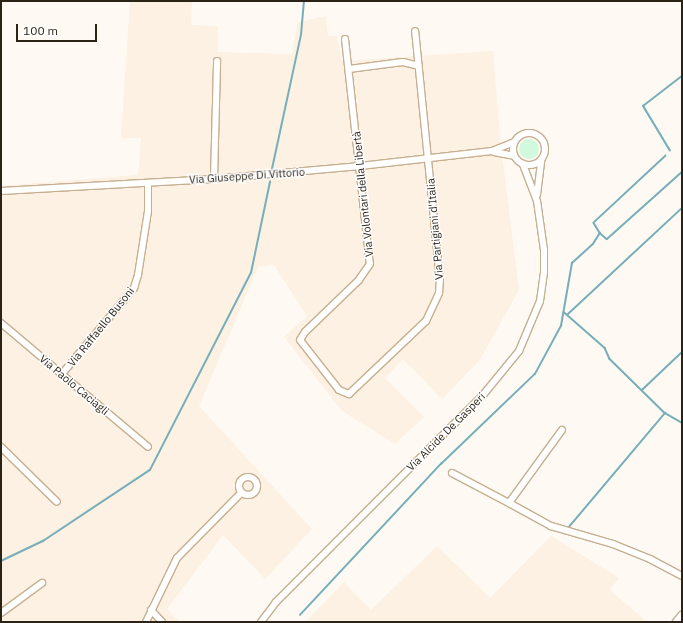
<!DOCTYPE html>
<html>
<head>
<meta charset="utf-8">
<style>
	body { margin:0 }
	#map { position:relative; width:683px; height:623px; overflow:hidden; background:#fefaf3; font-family:"IBM Plex Sans",sans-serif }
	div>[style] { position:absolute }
	.built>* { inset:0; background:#fcf1e2 }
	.green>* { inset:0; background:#d0f9dd }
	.round { border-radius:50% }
	.stream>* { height:1.5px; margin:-0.75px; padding:0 0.75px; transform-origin:0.75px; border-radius:0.75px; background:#77aeb9 }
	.roads { filter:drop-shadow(1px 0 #c6af91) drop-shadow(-1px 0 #c6af91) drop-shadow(0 1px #c6af91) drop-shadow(0 -1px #c6af91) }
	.minor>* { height:6px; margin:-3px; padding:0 3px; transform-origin:3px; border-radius:3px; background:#fff }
	.minor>.ring { margin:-3px; padding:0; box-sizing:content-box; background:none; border:6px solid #fff; border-radius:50% }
	.major>* { height:8px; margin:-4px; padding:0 4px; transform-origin:4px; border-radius:4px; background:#fff }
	span { translate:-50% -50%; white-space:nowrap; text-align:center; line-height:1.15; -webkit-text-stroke:3px #fff; paint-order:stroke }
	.street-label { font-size:11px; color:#2c2317 }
	.frame { position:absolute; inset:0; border:2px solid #2c2317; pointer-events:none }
	.scale { position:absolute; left:16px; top:24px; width:81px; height:18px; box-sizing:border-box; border:2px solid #2c2317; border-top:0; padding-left:5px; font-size:12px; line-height:14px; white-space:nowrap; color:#2c2317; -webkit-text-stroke:3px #fff; paint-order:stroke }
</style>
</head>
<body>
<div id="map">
	<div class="built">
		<i style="clip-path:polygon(130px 1px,192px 1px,191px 25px,218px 26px,218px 52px,292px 54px,298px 22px,326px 16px,328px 36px,337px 36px,342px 61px,493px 51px,500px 138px,519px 290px,479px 361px,442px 399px,403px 359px,385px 378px,424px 417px,395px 444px,342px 411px,284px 337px,307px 316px,274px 265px,258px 267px,199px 406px,312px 529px,265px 579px,223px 535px,167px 609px,180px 622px,1px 622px,1px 186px,138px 175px,141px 138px,121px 138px)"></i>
		<i style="clip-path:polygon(551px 536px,619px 578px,610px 590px,647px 622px,305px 622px,344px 582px,371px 610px,437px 546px,490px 598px)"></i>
	</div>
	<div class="green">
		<i class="round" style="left:519px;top:139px;width:20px;height:20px"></i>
	</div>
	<div class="stream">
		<i style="left:670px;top:151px;width:52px;rotate:-121deg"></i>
		<i style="left:643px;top:106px;width:49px;rotate:-37.6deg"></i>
		<i style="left:666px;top:156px;width:98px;rotate:137.1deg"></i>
		<i style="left:594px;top:223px;width:12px;rotate:59deg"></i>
		<i style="left:600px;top:233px;width:9px;rotate:41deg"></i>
		<i style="left:607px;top:239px;width:101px;rotate:-41.8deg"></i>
		<i style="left:272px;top:169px;width:137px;rotate:-77.8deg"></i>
		<i style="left:301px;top:35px;width:34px;rotate:-85deg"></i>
		<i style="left:564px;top:312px;width:55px;rotate:41.3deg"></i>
		<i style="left:605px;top:348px;width:12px;rotate:66deg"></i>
		<i style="left:610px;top:359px;width:77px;rotate:44.5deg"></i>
		<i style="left:665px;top:413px;width:20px;rotate:30deg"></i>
		<i style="left:568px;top:314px;width:156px;rotate:-42.9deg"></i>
		<i style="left:642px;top:390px;width:55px;rotate:-43.5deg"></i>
		<i style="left:569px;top:527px;width:149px;rotate:-49.9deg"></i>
		<i style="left:1px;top:561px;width:47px;rotate:-25.5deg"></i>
		<i style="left:43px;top:541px;width:128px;rotate:-33.6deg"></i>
		<i style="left:150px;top:470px;width:221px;rotate:-62.9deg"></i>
		<i style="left:251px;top:273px;width:93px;rotate:-78.2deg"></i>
		<i style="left:300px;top:615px;width:207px;rotate:-47deg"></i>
		<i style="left:441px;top:464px;width:130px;rotate:-43.8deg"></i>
		<i style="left:535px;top:374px;width:55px;rotate:-61.6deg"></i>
		<i style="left:561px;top:326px;width:64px;rotate:-80.1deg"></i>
		<i style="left:572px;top:263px;width:28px;rotate:-42deg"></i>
		<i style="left:593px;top:244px;width:13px;rotate:-58deg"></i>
	</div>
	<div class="roads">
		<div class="minor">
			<i style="left:345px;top:39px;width:226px;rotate:83.7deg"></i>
			<i style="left:370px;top:264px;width:19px;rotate:125deg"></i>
			<i style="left:359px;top:280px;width:75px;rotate:136.1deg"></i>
			<i style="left:305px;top:332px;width:9px;rotate:122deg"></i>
			<i style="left:300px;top:340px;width:63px;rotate:52deg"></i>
			<i style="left:339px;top:390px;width:11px;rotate:22deg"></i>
			<i style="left:349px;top:394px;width:106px;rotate:-43.5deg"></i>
			<i style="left:426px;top:321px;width:31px;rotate:-65deg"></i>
			<i style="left:439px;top:293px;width:13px;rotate:-86deg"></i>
			<i style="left:440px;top:280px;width:250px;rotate:-95.7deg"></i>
			<i style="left:349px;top:69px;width:54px;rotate:-7.4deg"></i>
			<i style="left:403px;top:62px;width:16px;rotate:14deg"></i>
			<i class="ring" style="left:513px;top:133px;width:26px;height:26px"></i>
			<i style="left:494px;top:152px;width:20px;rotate:11deg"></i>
			<i style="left:214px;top:179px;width:118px;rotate:-88.5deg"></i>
			<i style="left:1px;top:191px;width:213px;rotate:-3.2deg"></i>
			<i style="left:214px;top:179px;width:147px;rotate:-5.1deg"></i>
			<i style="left:360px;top:166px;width:133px;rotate:-6.5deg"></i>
			<i style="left:492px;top:151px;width:24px;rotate:-22deg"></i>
			<i style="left:537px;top:195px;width:35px;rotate:-83deg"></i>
			<i style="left:1px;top:323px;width:192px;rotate:40.1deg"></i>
			<i style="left:61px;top:375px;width:114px;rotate:-50deg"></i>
			<i style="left:134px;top:288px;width:14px;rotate:-73deg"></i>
			<i style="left:138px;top:275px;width:65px;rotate:-81.1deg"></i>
			<i style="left:148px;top:211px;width:28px;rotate:-90deg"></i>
			<i style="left:562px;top:430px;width:90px;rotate:126deg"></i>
			<i style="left:509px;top:503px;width:48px;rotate:28.7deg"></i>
			<i style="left:551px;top:526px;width:65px;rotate:16.2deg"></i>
			<i style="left:613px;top:544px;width:40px;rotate:22deg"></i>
			<i style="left:650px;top:559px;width:36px;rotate:28deg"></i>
			<i style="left:1px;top:447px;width:78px;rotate:44.5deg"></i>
			<i style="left:452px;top:473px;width:64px;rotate:27.8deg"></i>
			<i class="ring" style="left:239px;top:477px;width:12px;height:12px"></i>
			<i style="left:151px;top:610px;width:16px;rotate:47deg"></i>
			<i style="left:1px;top:613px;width:51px;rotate:-36.2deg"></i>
			<i style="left:146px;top:622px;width:71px;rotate:-64.2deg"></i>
			<i style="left:177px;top:558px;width:91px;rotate:-45.4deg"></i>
			<i style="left:261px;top:622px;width:25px;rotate:-53deg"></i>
			<i style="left:276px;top:602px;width:293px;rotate:-45deg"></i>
			<i style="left:483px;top:395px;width:57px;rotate:-50.7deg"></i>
			<i style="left:519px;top:351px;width:54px;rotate:-67.2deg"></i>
			<i style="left:540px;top:301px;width:29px;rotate:-82deg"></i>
			<i style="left:544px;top:272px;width:22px;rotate:-90deg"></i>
			<i style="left:544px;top:250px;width:49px;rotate:-98.1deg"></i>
			<i style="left:537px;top:201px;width:40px;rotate:-111deg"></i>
		</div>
		<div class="major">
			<i style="left:677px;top:622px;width:8px;rotate:-50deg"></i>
		</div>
	</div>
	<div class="street-label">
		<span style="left:247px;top:176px;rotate:-4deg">Via Giuseppe Di Vittorio</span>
		<span style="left:363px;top:194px;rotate:-96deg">Via Volontari della Libertà</span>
		<span style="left:435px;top:229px;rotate:-95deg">Via Partigiani d'Italia</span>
		<span style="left:101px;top:327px;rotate:-51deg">Via Raffaello Busoni</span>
		<span style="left:74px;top:385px;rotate:40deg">Via Paolo Caciagli</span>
		<span style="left:446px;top:432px;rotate:-45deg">Via Alcide De Gasperi</span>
	</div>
	<div class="frame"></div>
	<div class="scale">100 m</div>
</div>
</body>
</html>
